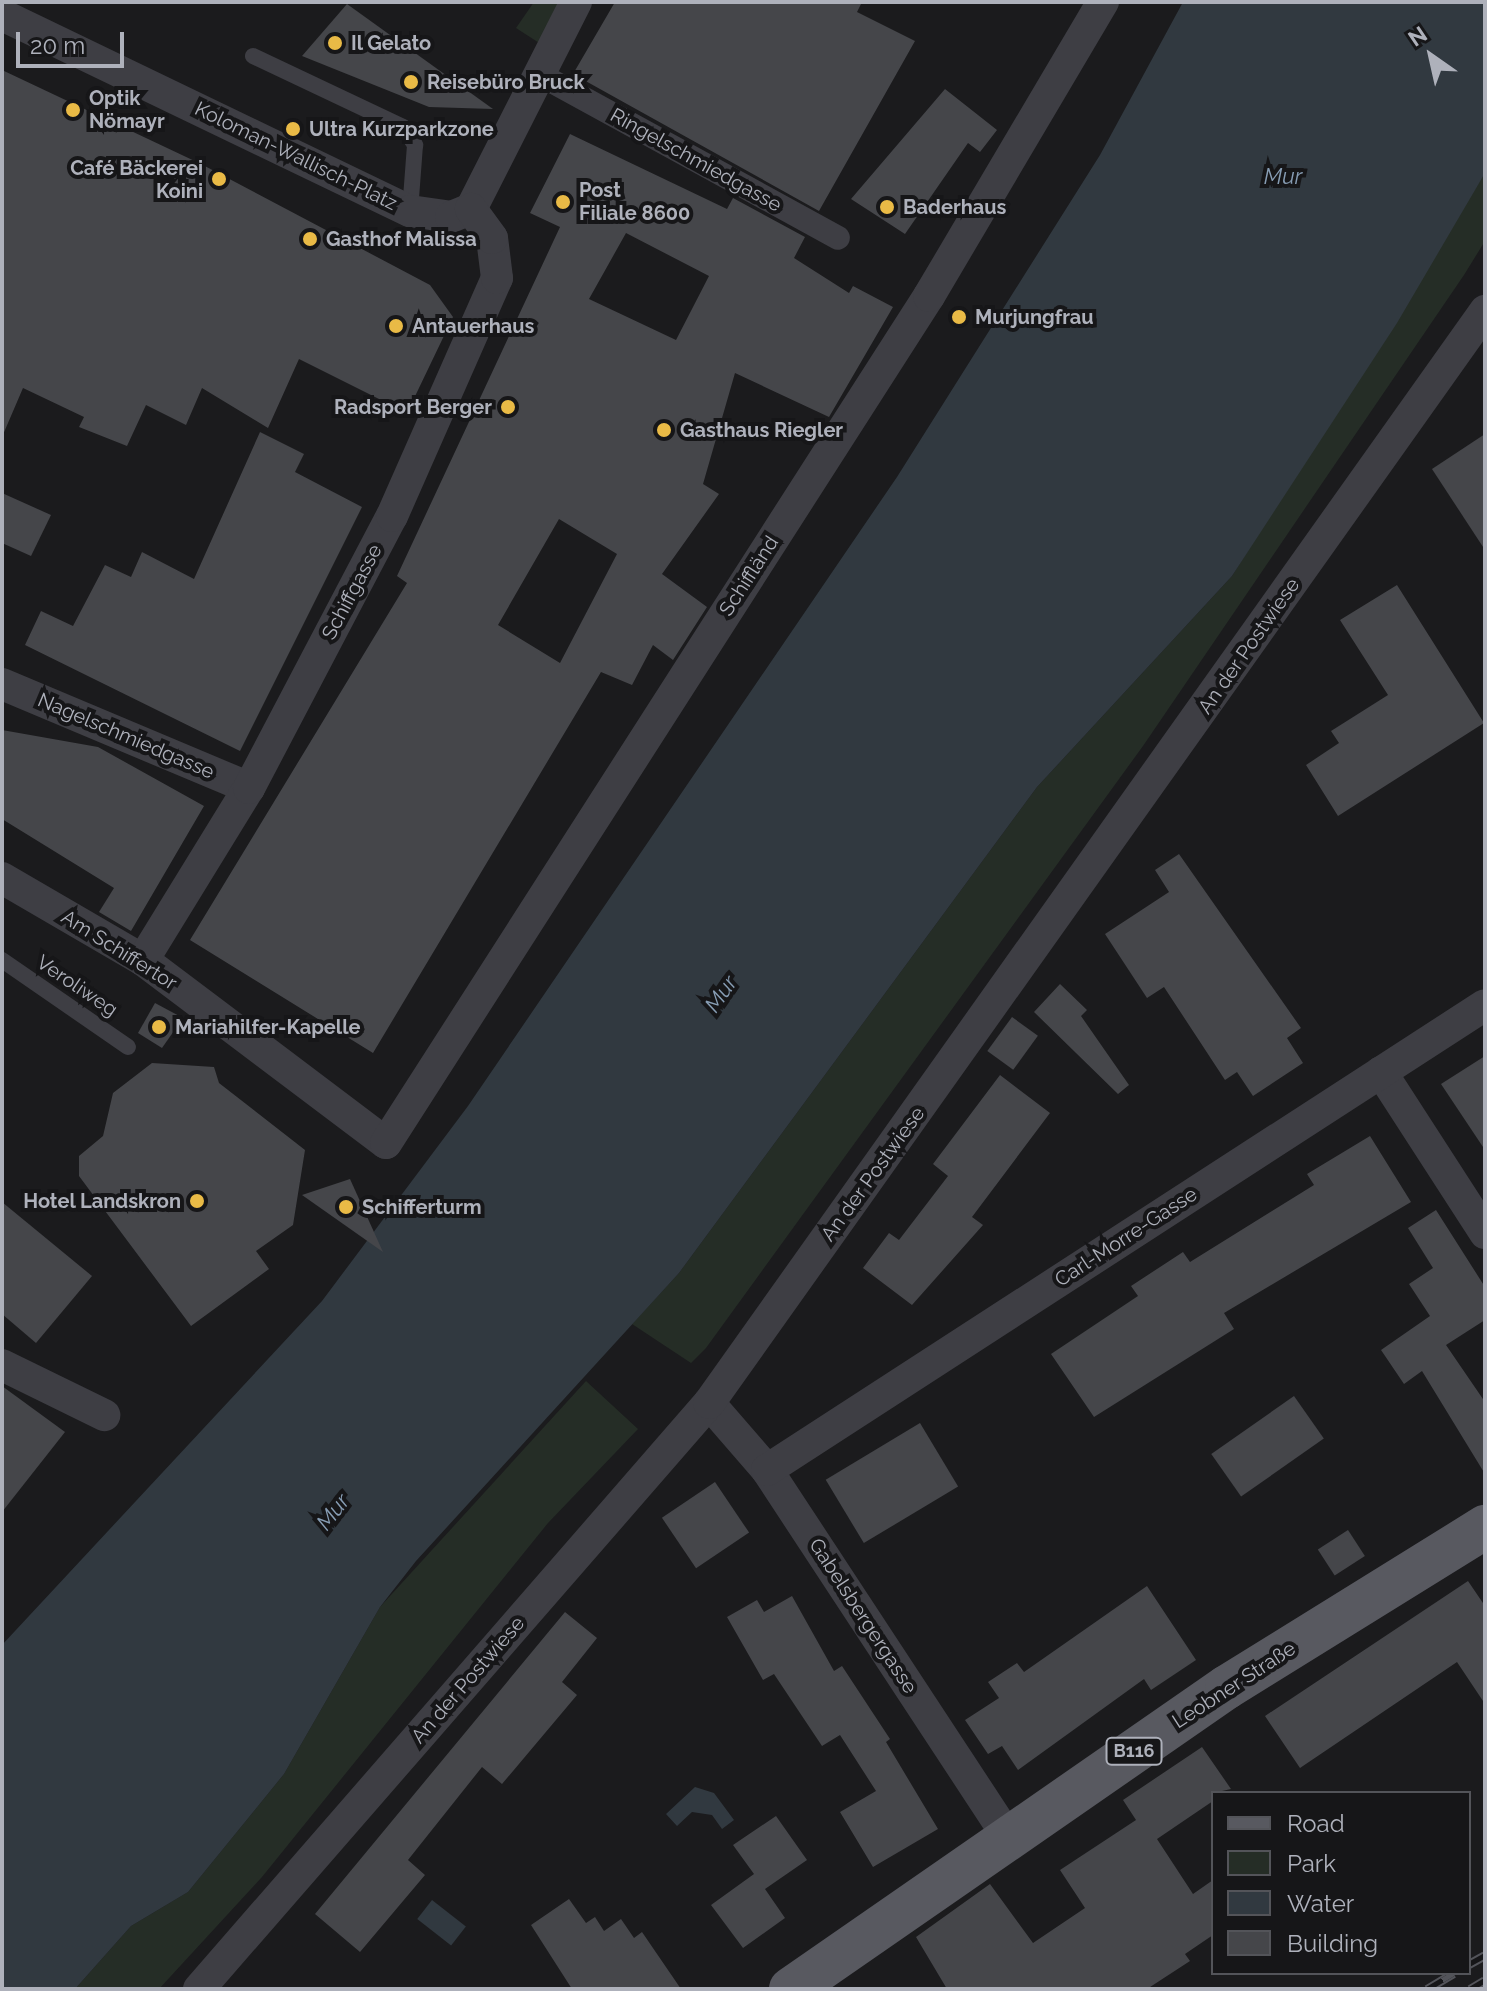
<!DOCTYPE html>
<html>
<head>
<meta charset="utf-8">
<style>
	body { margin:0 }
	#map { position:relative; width:1487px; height:1991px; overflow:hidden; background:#1b1b1d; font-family:Raleway,sans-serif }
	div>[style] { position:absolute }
	.green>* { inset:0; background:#252d26 }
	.water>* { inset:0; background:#313940; transform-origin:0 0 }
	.building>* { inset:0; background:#45464a; transform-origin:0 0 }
	.service>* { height:16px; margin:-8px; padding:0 8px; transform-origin:8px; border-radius:8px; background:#3e3e44 }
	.pedestrian>* { height:24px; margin:-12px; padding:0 12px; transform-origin:12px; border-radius:12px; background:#3e3e44 }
	.minor>* { height:32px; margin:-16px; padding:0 16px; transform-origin:16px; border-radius:16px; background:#3e3e44 }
	.primary>* { height:44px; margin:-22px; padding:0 22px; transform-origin:22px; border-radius:22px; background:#585960 }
	.rail>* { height:9px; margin-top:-4.5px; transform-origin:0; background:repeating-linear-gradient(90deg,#161618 0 18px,#53545a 0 36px); box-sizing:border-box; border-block:2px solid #53545a }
	.dots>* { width:22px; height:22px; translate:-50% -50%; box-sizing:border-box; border:4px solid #161618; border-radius:50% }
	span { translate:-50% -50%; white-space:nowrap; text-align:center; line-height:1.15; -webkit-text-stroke:8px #161618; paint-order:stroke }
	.shield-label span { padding:2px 6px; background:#161618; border:2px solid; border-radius:6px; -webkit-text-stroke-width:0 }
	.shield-label { font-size:18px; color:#aeb1bb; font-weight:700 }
	.poi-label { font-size:20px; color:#aeb1bb; font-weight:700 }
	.left { translate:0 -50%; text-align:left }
	.right { translate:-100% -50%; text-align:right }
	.street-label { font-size:20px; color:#aeb1bb }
	.water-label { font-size:22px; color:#879db4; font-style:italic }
	.frame { position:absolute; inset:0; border:4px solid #aeb1bb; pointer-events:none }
	.legend { position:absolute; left:1211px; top:1791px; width:260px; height:184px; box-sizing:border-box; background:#161618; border:2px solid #535459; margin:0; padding:10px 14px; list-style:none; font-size:24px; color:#aeb1bb }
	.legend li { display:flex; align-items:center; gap:16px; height:40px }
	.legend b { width:40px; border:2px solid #535459 }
	.north { position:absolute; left:1391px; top:16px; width:80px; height:80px; -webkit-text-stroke:6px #161618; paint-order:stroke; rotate:326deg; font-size:22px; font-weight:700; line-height:32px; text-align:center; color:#aeb1bb }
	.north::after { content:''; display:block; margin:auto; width:28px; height:36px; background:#aeb1bb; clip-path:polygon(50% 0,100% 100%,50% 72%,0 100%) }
	.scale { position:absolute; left:16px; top:32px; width:108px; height:36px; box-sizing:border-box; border:4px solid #aeb1bb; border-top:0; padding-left:10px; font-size:24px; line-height:28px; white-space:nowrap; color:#aeb1bb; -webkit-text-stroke:6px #161618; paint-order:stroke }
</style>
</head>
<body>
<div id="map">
	<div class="green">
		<i style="clip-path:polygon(534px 2px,577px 2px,550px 50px,516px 28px)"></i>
		<i style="clip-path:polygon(1485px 173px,1485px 241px,1464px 275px,1143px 746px,706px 1348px,691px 1363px,632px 1324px,679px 1273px,1037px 787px,1232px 576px)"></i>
		<i style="clip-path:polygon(586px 1381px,638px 1429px,548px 1523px,262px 1877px,159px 1989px,75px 1989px,131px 1926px,188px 1892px,284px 1774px,380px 1607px)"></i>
	</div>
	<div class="water">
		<i style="clip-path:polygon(1183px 2px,1485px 2px,1485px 173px,1397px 323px,1232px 576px,1037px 787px,679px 1273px,416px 1561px,380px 1607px,284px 1774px,188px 1892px,131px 1926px,75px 1989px,2px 1989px,2px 1645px,322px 1301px,468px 1106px,897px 477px,1100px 155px)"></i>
		<i style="clip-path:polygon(695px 1787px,714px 1793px,734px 1820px,722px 1829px,712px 1815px,692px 1812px,677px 1826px,666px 1814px)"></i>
		<i style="left:432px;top:1900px;width:43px;height:24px;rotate:38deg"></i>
	</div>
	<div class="building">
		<i style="clip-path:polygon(615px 2px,862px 2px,857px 12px,915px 41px,819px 211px,573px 74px)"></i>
		<i style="clip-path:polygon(347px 4px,493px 109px,429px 107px,302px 56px)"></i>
		<i style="clip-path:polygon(2px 70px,201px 164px,430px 285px,453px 317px,407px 413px,299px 359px,268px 428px,202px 388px,186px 425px,146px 405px,127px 446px,79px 427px,84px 417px,23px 388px,2px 437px)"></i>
		<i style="clip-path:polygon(945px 89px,997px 130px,980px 152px,968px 143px,905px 234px,851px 199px)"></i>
		<i style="clip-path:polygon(evenodd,570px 134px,727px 209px,733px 198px,805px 237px,794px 258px,849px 293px,853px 286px,893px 307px,829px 417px,735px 373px,703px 484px,719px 494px,662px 574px,707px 607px,673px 660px,653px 645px,632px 685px,601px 672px,373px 1053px,190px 940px,407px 583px,397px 576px,560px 227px,530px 213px,570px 134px,626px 233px,709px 276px,676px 340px,589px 299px,626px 233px,570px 134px,559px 519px,617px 554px,560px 663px,498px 625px,559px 519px)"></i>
		<i style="clip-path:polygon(260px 432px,304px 454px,295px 472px,362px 507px,240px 751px,25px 645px,41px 611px,73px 626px,105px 565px,131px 577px,142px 552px,194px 579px)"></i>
		<i style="clip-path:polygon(1485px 434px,1485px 550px,1432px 469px)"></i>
		<i style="clip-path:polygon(2px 493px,51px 515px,31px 556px,2px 543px)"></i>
		<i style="clip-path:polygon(1397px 585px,1484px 723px,1338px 816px,1306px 765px,1339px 743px,1331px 731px,1388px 695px,1340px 620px)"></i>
		<i style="clip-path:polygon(2px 730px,98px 747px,204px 806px,131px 931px,99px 912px,114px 888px,2px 819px)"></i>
		<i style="clip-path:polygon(1179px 854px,1301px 1028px,1287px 1038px,1303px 1063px,1253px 1096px,1237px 1072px,1225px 1080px,1164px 987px,1147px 998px,1105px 934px,1169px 892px,1155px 870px)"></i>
		<i style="clip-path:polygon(1060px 984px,1087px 1010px,1081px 1016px,1129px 1085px,1118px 1094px,1034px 1012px)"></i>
		<i style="clip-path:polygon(155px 1003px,183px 1018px,162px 1048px,138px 1033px)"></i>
		<i style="left:1012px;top:1017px;width:32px;height:42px;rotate:36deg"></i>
		<i style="clip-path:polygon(1485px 1056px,1485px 1150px,1441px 1084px)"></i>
		<i style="clip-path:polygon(152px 1063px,214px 1067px,219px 1083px,305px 1150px,293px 1225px,256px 1251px,269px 1269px,191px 1326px,79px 1176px,79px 1156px,103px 1136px,113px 1093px)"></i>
		<i style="clip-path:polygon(1000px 1075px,1050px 1113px,972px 1217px,983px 1225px,912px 1305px,863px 1268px,889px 1233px,899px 1240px,948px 1176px,933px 1164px)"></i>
		<i style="clip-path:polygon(1370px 1136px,1411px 1202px,1224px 1313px,1234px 1329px,1094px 1417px,1051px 1354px,1138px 1296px,1131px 1286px,1183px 1252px,1190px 1262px,1314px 1185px,1307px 1174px)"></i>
		<i style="clip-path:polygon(350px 1179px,383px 1252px,302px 1195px)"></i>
		<i style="clip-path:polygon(2px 1202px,92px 1276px,36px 1343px,2px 1314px)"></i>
		<i style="clip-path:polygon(1436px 1210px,1485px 1287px,1485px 1320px,1446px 1345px,1485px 1402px,1485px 1474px,1422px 1371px,1404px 1384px,1381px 1350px,1430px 1316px,1409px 1284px,1433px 1268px,1408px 1228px)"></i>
		<i style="clip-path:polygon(2px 1386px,65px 1432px,2px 1512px)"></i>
		<i style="left:1294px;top:1396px;width:52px;height:101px;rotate:55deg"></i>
		<i style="left:920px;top:1423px;width:74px;height:110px;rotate:59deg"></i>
		<i style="left:715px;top:1482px;width:61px;height:64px;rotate:56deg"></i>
		<i style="left:1348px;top:1530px;width:31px;height:36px;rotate:57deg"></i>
		<i style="clip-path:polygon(1468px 1581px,1485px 1606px,1485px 1704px,1457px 1662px,1300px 1768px,1265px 1716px)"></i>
		<i style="clip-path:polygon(1147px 1586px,1196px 1660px,1151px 1690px,1144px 1679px,1018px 1770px,1002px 1746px,988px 1754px,965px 1720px,999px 1698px,988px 1682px,1017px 1663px,1024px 1672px)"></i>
		<i style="clip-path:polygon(792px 1596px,834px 1671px,842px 1666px,890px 1739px,886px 1742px,938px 1829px,873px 1867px,840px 1812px,876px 1791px,840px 1735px,822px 1746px,774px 1674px,763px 1680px,727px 1617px,757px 1600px,764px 1612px)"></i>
		<i style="clip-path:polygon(565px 1612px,597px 1638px,562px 1682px,577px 1695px,502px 1784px,482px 1767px,408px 1860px,425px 1875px,360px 1952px,315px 1914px)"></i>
		<i style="clip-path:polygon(1202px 1747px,1231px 1789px,1213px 1793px,1213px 1801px,1157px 1839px,1193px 1894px,1213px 1880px,1213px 1935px,1185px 1954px,1190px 1961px,1147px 1989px,947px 1989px,916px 1937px,990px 1884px,1033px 1943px,1085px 1908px,1060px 1870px,1136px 1820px,1123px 1800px)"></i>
		<i style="clip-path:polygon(776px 1816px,807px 1860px,765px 1889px,785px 1918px,743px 1948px,711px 1905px,754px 1874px,733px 1845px)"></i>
		<i style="clip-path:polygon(569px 1899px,586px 1923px,595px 1917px,604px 1931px,621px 1919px,634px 1938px,642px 1932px,681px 1989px,572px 1989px,531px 1925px)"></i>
	</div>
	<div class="service">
		<i style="left:253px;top:56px;width:166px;rotate:25.3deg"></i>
		<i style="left:403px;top:127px;width:22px;rotate:56deg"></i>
		<i style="left:415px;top:145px;width:66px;rotate:94.3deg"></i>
		<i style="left:2px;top:960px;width:153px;rotate:34.6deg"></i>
	</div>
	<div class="pedestrian">
		<i style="left:537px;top:73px;width:343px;rotate:28.7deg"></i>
	</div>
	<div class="minor">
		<i style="left:2px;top:15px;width:453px;rotate:25.7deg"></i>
		<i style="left:410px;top:211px;width:41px;rotate:8.3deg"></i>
		<i style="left:451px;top:217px;width:22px;rotate:-22deg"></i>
		<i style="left:471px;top:209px;width:232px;rotate:-63.1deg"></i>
		<i style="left:2px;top:684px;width:268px;rotate:22.8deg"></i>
		<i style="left:2px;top:878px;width:163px;rotate:30.2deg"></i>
		<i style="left:143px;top:960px;width:304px;rotate:37deg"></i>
		<i style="left:386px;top:1143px;width:1006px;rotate:-57.34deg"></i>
		<i style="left:929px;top:296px;width:342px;rotate:-59.4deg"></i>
		<i style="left:143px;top:960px;width:202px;rotate:-58.4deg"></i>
		<i style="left:249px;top:788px;width:307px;rotate:-62.3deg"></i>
		<i style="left:392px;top:516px;width:260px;rotate:-66.2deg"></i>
		<i style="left:497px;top:278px;width:40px;rotate:-97.1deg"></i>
		<i style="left:492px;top:238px;width:36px;rotate:-126deg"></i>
		<i style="left:1381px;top:1072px;width:192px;rotate:57.1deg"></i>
		<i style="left:2px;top:1365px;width:114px;rotate:26.1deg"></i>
		<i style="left:709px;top:1403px;width:89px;rotate:49.1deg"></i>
		<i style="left:767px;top:1470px;width:439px;rotate:56.7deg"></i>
		<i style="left:767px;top:1470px;width:855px;rotate:-32.93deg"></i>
		<i style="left:199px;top:1989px;width:777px;rotate:-48.97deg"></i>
		<i style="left:709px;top:1403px;width:1340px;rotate:-54.6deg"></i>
	</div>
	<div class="primary">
		<i style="left:791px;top:1989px;width:530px;rotate:-34.71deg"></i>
		<i style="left:1227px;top:1687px;width:304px;rotate:-31.8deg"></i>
	</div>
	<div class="rail">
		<i style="left:1469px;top:1964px;width:18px;rotate:-29deg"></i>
		<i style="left:1427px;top:1989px;width:31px;rotate:-31deg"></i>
		<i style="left:1470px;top:1989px;width:17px;rotate:-31deg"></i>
	</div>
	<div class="dots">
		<i style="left:335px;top:43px;background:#e9ba46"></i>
		<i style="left:411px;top:82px;background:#e9ba46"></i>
		<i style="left:73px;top:110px;background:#e9ba46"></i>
		<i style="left:293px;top:129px;background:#e9ba46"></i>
		<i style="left:219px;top:179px;background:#e9ba46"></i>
		<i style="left:563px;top:202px;background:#e9ba46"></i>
		<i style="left:887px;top:207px;background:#e9ba46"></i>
		<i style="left:310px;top:239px;background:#e9ba46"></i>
		<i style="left:959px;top:317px;background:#e9ba46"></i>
		<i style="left:396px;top:326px;background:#e9ba46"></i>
		<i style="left:508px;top:407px;background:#e9ba46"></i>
		<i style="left:664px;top:430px;background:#e9ba46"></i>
		<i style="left:159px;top:1027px;background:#e9ba46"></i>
		<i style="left:197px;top:1201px;background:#e9ba46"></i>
		<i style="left:346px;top:1207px;background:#e9ba46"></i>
	</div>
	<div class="shield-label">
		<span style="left:1134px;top:1751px">B116</span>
	</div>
	<div class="poi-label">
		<span class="left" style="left:351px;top:43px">Il Gelato</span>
		<span class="left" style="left:427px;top:82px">Reisebüro Bruck</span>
		<span class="left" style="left:89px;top:110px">Optik<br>Nömayr</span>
		<span class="left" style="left:309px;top:129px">Ultra Kurzparkzone</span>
		<span class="right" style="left:203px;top:180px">Café Bäckerei<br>Koini</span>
		<span class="left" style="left:579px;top:202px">Post<br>Filiale 8600</span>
		<span class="left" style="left:903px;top:207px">Baderhaus</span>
		<span class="left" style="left:326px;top:239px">Gasthof Malissa</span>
		<span class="left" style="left:975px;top:317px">Murjungfrau</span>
		<span class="left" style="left:412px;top:326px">Antauerhaus</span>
		<span class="right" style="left:492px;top:407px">Radsport Berger</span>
		<span class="left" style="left:680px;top:430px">Gasthaus Riegler</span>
		<span class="left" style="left:175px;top:1027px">Mariahilfer-Kapelle</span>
		<span class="right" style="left:181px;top:1201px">Hotel Landskron</span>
		<span class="left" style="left:362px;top:1207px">Schifferturm</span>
	</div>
	<div class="street-label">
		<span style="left:296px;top:156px;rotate:26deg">Koloman-Wallisch-Platz</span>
		<span style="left:696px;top:160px;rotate:29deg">Ringelschmiedgasse</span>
		<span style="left:749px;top:576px;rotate:-57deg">Schiffländ</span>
		<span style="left:352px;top:592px;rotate:-62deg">Schiffgasse</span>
		<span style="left:1249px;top:646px;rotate:-55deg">An der Postwiese</span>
		<span style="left:126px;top:736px;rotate:23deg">Nagelschmiedgasse</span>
		<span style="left:119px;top:950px;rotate:32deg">Am Schiffertor</span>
		<span style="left:77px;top:986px;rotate:34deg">Veroliweg</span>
		<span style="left:873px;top:1174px;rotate:-54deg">An der Postwiese</span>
		<span style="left:1126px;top:1237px;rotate:-33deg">Carl-Morre-Gasse</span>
		<span style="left:863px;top:1616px;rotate:57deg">Gabelsbergergasse</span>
		<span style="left:468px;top:1680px;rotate:-49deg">An der Postwiese</span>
		<span style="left:1234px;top:1685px;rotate:-33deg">Leobner Straße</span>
	</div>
	<div class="water-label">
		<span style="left:1283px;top:177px">Mur</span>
		<span style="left:721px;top:994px;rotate:-55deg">Mur</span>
		<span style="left:333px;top:1512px;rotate:-52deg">Mur</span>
	</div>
	<div class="frame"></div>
	<ul class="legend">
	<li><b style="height:10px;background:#585960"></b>Road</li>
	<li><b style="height:22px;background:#252d26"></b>Park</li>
	<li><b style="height:22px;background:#313940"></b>Water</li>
	<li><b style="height:22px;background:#45464a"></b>Building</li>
	</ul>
	<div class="north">N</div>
	<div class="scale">20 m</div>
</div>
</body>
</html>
